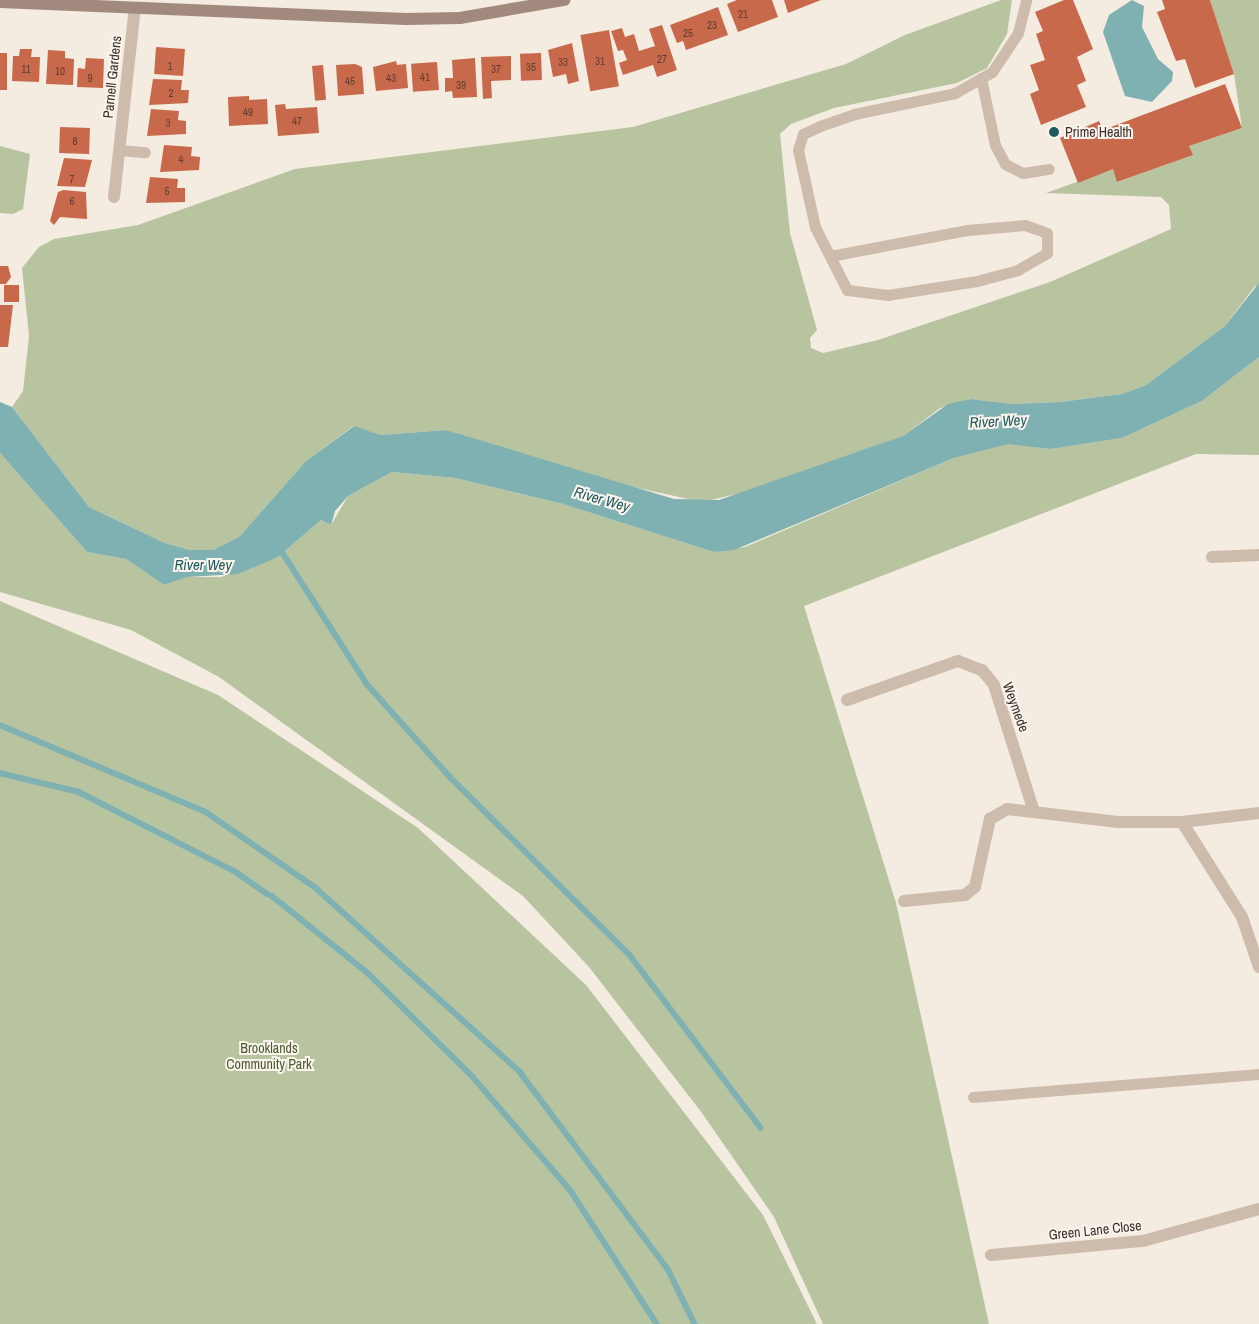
<!DOCTYPE html>
<html>
<head>
<meta charset="utf-8">
<style>
	body { margin:0 }
	#map { position:relative; width:1259px; height:1324px; overflow:hidden; background:#f4ebe1; font-family:"Archivo Narrow",sans-serif }
	div>[style] { position:absolute }
	.green>* { inset:0; background:#b8c4a0 }
	.water>* { inset:0; background:#7fb0b2 }
	.stream>* { height:5.5px; margin:-2.75px; padding:0 2.75px; transform-origin:2.75px; border-radius:2.75px; background:#7fb0b2 }
	.building>* { inset:0; background:#c8694b; transform-origin:0 0 }
	.service>* { height:11px; margin:-5.5px; padding:0 5.5px; transform-origin:5.5px; border-radius:5.5px; background:#cdbbac }
	.minor>* { height:12px; margin:-6px; padding:0 6px; transform-origin:6px; border-radius:6px; background:#cdbbac }
	.secondary>* { height:12px; margin:-6px; padding:0 6px; transform-origin:6px; border-radius:6px; background:#a18a7d }
	.dots>* { width:14px; height:14px; translate:-50% -50%; box-sizing:border-box; border:2px solid #fbf5ee; border-radius:50% }
	span { translate:-50% -50%; white-space:nowrap; text-align:center; line-height:1.15; -webkit-text-stroke:4px #fbf5ee; paint-order:stroke }
	.number-label { font-size:11px; color:#5e3e33 }
	.number-label span { -webkit-text-stroke-width:0 }
	.street-label { font-size:14px; color:#3b302b }
	.poi-label { font-size:14px; color:#3b302b }
	.left { translate:0 -50%; text-align:left }
	.park-label { font-size:14px; color:#4a5a2e }
	.water-label { font-size:15px; color:#1f5a5e; font-style:italic }
</style>
</head>
<body>
<div id="map">
	<div class="green">
		<i style="clip-path:polygon(1001px 0,1012px 0,1007px 34px,987px 68px,957px 83px,834px 108px,791px 124px,780px 134px,790px 233px,817px 330px,810px 338px,811px 348px,823px 353px,878px 340px,1050px 282px,1171px 229px,1169px 205px,1161px 197px,1046px 193px,1113px 169px,1118px 182px,1192px 155px,1189px 146px,1242px 128px,1234px 74px,1210px 0,1259px 0,1259px 289px,1255px 286px,1225px 326px,1146px 385px,1122px 394px,1060px 402px,1012px 404px,971px 399px,940px 408px,903px 436px,771px 486px,702px 502px,606px 481px,446px 430px,381px 435px,353px 426px,306px 461px,239px 537px,213px 550px,190px 550px,165px 543px,89px 507px,12px 407px,23px 391px,29px 336px,22px 268px,39px 247px,54px 239px,138px 225px,295px 169px,633px 127px,846px 64px,905px 35px)"></i>
		<i style="clip-path:polygon(0 146px,30px 154px,23px 209px,13px 214px,0 213px)"></i>
		<i style="clip-path:polygon(1259px 357px,1259px 455px,1196px 454px,804px 606px,896px 903px,989px 1324px,823px 1324px,774px 1217px,702px 1113px,589px 967px,523px 896px,219px 677px,131px 630px,0 592px,0 453px,87px 552px,126px 559px,164px 585px,186px 577px,221px 577px,278px 557px,321px 520px,331px 525px,348px 496px,392px 472px,455px 478px,563px 504px,714px 552px,745px 547px,954px 458px,1008px 443px,1051px 449px,1122px 438px,1202px 401px)"></i>
		<i style="clip-path:polygon(0 601px,218px 695px,418px 828px,586px 985px,763px 1215px,817px 1324px,0 1324px)"></i>
	</div>
	<div class="water">
		<i style="clip-path:polygon(1132px 0,1144px 6px,1142px 27px,1158px 59px,1173px 72px,1172px 81px,1152px 102px,1125px 96px,1103px 32px,1109px 15px)"></i>
		<i style="clip-path:polygon(1259px 283px,1259px 357px,1202px 401px,1122px 438px,1051px 449px,1008px 444px,954px 458px,734px 550px,714px 552px,563px 504px,455px 478px,392px 472px,348px 496px,335px 511px,331px 525px,321px 520px,278px 557px,238px 574px,187px 577px,164px 585px,126px 559px,87px 552px,0 453px,0 402px,12px 407px,89px 507px,165px 543px,190px 550px,213px 550px,239px 537px,306px 461px,354px 426px,381px 435px,446px 430px,674px 499px,719px 500px,903px 436px,948px 404px,971px 399px,1012px 404px,1060px 402px,1122px 394px,1146px 385px,1225px 326px)"></i>
	</div>
	<div class="stream">
		<i style="left:279px;top:547px;width:163px;rotate:57.3deg"></i>
		<i style="left:367px;top:684px;width:126px;rotate:48.2deg"></i>
		<i style="left:451px;top:778px;width:250px;rotate:44.7deg"></i>
		<i style="left:629px;top:954px;width:218px;rotate:52.8deg"></i>
		<i style="left:0;top:725px;width:224px;rotate:22.9deg"></i>
		<i style="left:206px;top:812px;width:134px;rotate:34.6deg"></i>
		<i style="left:316px;top:888px;width:275px;rotate:42deg"></i>
		<i style="left:520px;top:1072px;width:246px;rotate:53.1deg"></i>
		<i style="left:668px;top:1269px;width:61px;rotate:63.9deg"></i>
		<i style="left:0;top:773px;width:81px;rotate:13.5deg"></i>
		<i style="left:79px;top:792px;width:176px;rotate:27deg"></i>
		<i style="left:236px;top:872px;width:38px;rotate:35deg"></i>
		<i style="left:272px;top:896px;width:124px;rotate:38.8deg"></i>
		<i style="left:369px;top:974px;width:146px;rotate:44.7deg"></i>
		<i style="left:473px;top:1077px;width:150px;rotate:49.3deg"></i>
		<i style="left:571px;top:1191px;width:158px;rotate:57.1deg"></i>
	</div>
	<div class="building">
		<i style="clip-path:polygon(737px 0,772px 0,778px 17px,738px 32px,727px 4px)"></i>
		<i style="clip-path:polygon(784px 0,821px 0,788px 13px)"></i>
		<i style="clip-path:polygon(1064px 0,1073px 0,1093px 49px,1077px 57px,1086px 81px,1077px 85px,1086px 107px,1041px 125px,1030px 94px,1039px 90px,1030px 65px,1045px 60px,1036px 34px,1043px 31px,1035px 12px)"></i>
		<i style="clip-path:polygon(1162px 0,1210px 0,1234px 74px,1195px 88px,1185px 59px,1176px 61px,1157px 12px,1165px 9px)"></i>
		<i style="clip-path:polygon(718px 7px,728px 35px,686px 50px,683px 41px,677px 43px,670px 25px)"></i>
		<i style="clip-path:polygon(662px 25px,677px 70px,657px 77px,653px 65px,623px 75px,619px 63px,627px 60px,623px 50px,618px 51px,611px 31px,622px 28px,625px 37px,634px 34px,639px 51px,655px 46px,649px 29px)"></i>
		<i style="left:609px;top:30px;width:57px;height:29px;rotate:80deg"></i>
		<i style="clip-path:polygon(572px 43px,579px 81px,568px 84px,566px 74px,553px 77px,548px 50px)"></i>
		<i style="left:156px;top:47px;width:29px;height:27px;rotate:4deg"></i>
		<i style="clip-path:polygon(20px 49px,32px 49px,31px 57px,40px 57px,39px 82px,12px 81px,13px 56px,19px 56px)"></i>
		<i style="clip-path:polygon(48px 50px,65px 51px,65px 58px,74px 59px,73px 85px,46px 84px)"></i>
		<i style="left:0;top:53px;width:7px;height:37px"></i>
		<i style="left:541px;top:53px;width:27px;height:21px;rotate:88deg"></i>
		<i style="clip-path:polygon(511px 56px,511px 80px,491px 81px,492px 98px,483px 99px,481px 57px)"></i>
		<i style="clip-path:polygon(86px 58px,104px 59px,103px 88px,77px 87px,78px 68px,85px 69px)"></i>
		<i style="clip-path:polygon(475px 58px,477px 97px,453px 98px,452px 91px,445px 92px,445px 78px,453px 78px,452px 60px)"></i>
		<i style="clip-path:polygon(396px 61px,397px 65px,406px 64px,408px 88px,376px 91px,373px 67px)"></i>
		<i style="left:437px;top:62px;width:28px;height:26px;rotate:86deg"></i>
		<i style="clip-path:polygon(355px 64px,362px 67px,364px 94px,338px 96px,336px 65px)"></i>
		<i style="left:323px;top:65px;width:35px;height:11px;rotate:85deg"></i>
		<i style="clip-path:polygon(153px 79px,182px 80px,181px 90px,189px 90px,188px 103px,149px 105px)"></i>
		<i style="clip-path:polygon(1225px 84px,1242px 128px,1189px 146px,1193px 155px,1117px 182px,1113px 169px,1078px 183px,1060px 138px,1099px 121px,1103px 130px)"></i>
		<i style="clip-path:polygon(249px 96px,249px 100px,267px 99px,268px 124px,229px 126px,228px 97px)"></i>
		<i style="clip-path:polygon(285px 104px,286px 109px,317px 107px,319px 133px,278px 136px,275px 105px)"></i>
		<i style="clip-path:polygon(151px 109px,179px 111px,178px 120px,186px 121px,186px 134px,147px 136px)"></i>
		<i style="left:60px;top:127px;width:30px;height:26px;rotate:2deg"></i>
		<i style="clip-path:polygon(164px 145px,192px 147px,191px 156px,200px 157px,199px 170px,160px 172px)"></i>
		<i style="clip-path:polygon(64px 158px,92px 160px,85px 187px,57px 186px)"></i>
		<i style="clip-path:polygon(150px 177px,178px 179px,177px 188px,185px 188px,185px 202px,146px 203px)"></i>
		<i style="clip-path:polygon(63px 190px,86px 192px,87px 219px,60px 217px,54px 225px,50px 221px,58px 192px)"></i>
		<i style="clip-path:polygon(0 266px,8px 266px,11px 277px,6px 284px,0 284px)"></i>
		<i style="left:4px;top:285px;width:15px;height:17px"></i>
		<i style="clip-path:polygon(0 305px,13px 305px,8px 347px,0 347px)"></i>
	</div>
	<div class="service">
		<i style="left:981px;top:78px;width:68px;rotate:78.2deg"></i>
		<i style="left:995px;top:145px;width:21px;rotate:62deg"></i>
		<i style="left:1005px;top:164px;width:20px;rotate:27deg"></i>
		<i style="left:1023px;top:173px;width:26px;rotate:-9deg"></i>
		<i style="left:120px;top:150px;width:25px;rotate:5deg"></i>
		<i style="left:830px;top:256px;width:139px;rotate:-10.7deg"></i>
		<i style="left:967px;top:230px;width:58px;rotate:-4.9deg"></i>
		<i style="left:1025px;top:225px;width:23px;rotate:20deg"></i>
		<i style="left:1047px;top:233px;width:20px;rotate:90deg"></i>
		<i style="left:1047px;top:253px;width:34px;rotate:150deg"></i>
		<i style="left:1018px;top:270px;width:42px;rotate:165deg"></i>
		<i style="left:977px;top:281px;width:90px;rotate:171.1deg"></i>
		<i style="left:888px;top:295px;width:41px;rotate:-173deg"></i>
		<i style="left:847px;top:290px;width:71px;rotate:-116.9deg"></i>
		<i style="left:815px;top:227px;width:79px;rotate:-102.4deg"></i>
		<i style="left:798px;top:150px;width:17px;rotate:-73deg"></i>
		<i style="left:803px;top:134px;width:19px;rotate:-25deg"></i>
		<i style="left:820px;top:126px;width:36px;rotate:-19deg"></i>
		<i style="left:854px;top:114px;width:103px;rotate:-11.7deg"></i>
		<i style="left:955px;top:93px;width:43px;rotate:-29.6deg"></i>
		<i style="left:992px;top:72px;width:47px;rotate:-56.3deg"></i>
		<i style="left:1018px;top:33px;width:34px;rotate:-76deg"></i>
		<i style="left:973px;top:1097px;width:287px;rotate:-4.6deg"></i>
	</div>
	<div class="minor">
		<i style="left:114px;top:197px;width:190px;rotate:-83.7deg"></i>
		<i style="left:1212px;top:557px;width:47px;rotate:-2.4deg"></i>
		<i style="left:847px;top:700px;width:118px;rotate:-19.4deg"></i>
		<i style="left:958px;top:661px;width:26px;rotate:21deg"></i>
		<i style="left:982px;top:670px;width:19px;rotate:51deg"></i>
		<i style="left:994px;top:685px;width:130px;rotate:72.5deg"></i>
		<i style="left:1182px;top:822px;width:112px;rotate:57.7deg"></i>
		<i style="left:1242px;top:917px;width:53px;rotate:71.2deg"></i>
		<i style="left:904px;top:901px;width:61px;rotate:-5.6deg"></i>
		<i style="left:965px;top:895px;width:13px;rotate:-39deg"></i>
		<i style="left:975px;top:887px;width:70px;rotate:-77.6deg"></i>
		<i style="left:990px;top:819px;width:20px;rotate:-30deg"></i>
		<i style="left:1007px;top:809px;width:112px;rotate:6.7deg"></i>
		<i style="left:1118px;top:822px;width:64px"></i>
		<i style="left:1182px;top:822px;width:78px;rotate:-6.7deg"></i>
		<i style="left:991px;top:1255px;width:153px;rotate:-5.3deg"></i>
		<i style="left:1143px;top:1241px;width:120px;rotate:-15.4deg"></i>
	</div>
	<div class="secondary">
		<i style="left:0;top:2px;width:406px;rotate:2.4deg"></i>
		<i style="left:406px;top:19px;width:54px;rotate:-1.1deg"></i>
		<i style="left:460px;top:18px;width:106px;rotate:-9.8deg"></i>
	</div>
	<div class="dots">
		<i style="left:1054px;top:132px;background:#1f5a5e"></i>
	</div>
	<div class="number-label">
		<span style="left:743px;top:14px">21</span>
		<span style="left:712px;top:25px">23</span>
		<span style="left:688px;top:33px">25</span>
		<span style="left:662px;top:59px">27</span>
		<span style="left:600px;top:61px">31</span>
		<span style="left:563px;top:62px">33</span>
		<span style="left:170px;top:66px">1</span>
		<span style="left:531px;top:67px">35</span>
		<span style="left:26px;top:69px">11</span>
		<span style="left:496px;top:69px">37</span>
		<span style="left:60px;top:71px">10</span>
		<span style="left:425px;top:77px">41</span>
		<span style="left:90px;top:78px">9</span>
		<span style="left:391px;top:78px">43</span>
		<span style="left:350px;top:81px">45</span>
		<span style="left:461px;top:85px">39</span>
		<span style="left:171px;top:93px">2</span>
		<span style="left:248px;top:112px">49</span>
		<span style="left:297px;top:121px">47</span>
		<span style="left:168px;top:123px">3</span>
		<span style="left:75px;top:141px">8</span>
		<span style="left:181px;top:159px">4</span>
		<span style="left:72px;top:179px">7</span>
		<span style="left:167px;top:191px">5</span>
		<span style="left:72px;top:201px">6</span>
	</div>
	<div class="street-label">
		<span style="left:112px;top:77px;rotate:-84deg">Parnell Gardens</span>
		<span style="left:1016px;top:707px;rotate:70deg">Weymede</span>
		<span style="left:1095px;top:1230px;rotate:-6deg">Green Lane Close</span>
	</div>
	<div class="poi-label">
		<span class="left" style="left:1065px;top:132px">Prime Health</span>
	</div>
	<div class="park-label">
		<span style="left:269px;top:1056px">Brooklands<br>Community Park</span>
	</div>
	<div class="water-label">
		<span style="left:998px;top:421px;rotate:-3deg">River Wey</span>
		<span style="left:602px;top:499px;rotate:16deg">River Wey</span>
		<span style="left:203px;top:565px">River Wey</span>
	</div>
</div>
</body>
</html>
